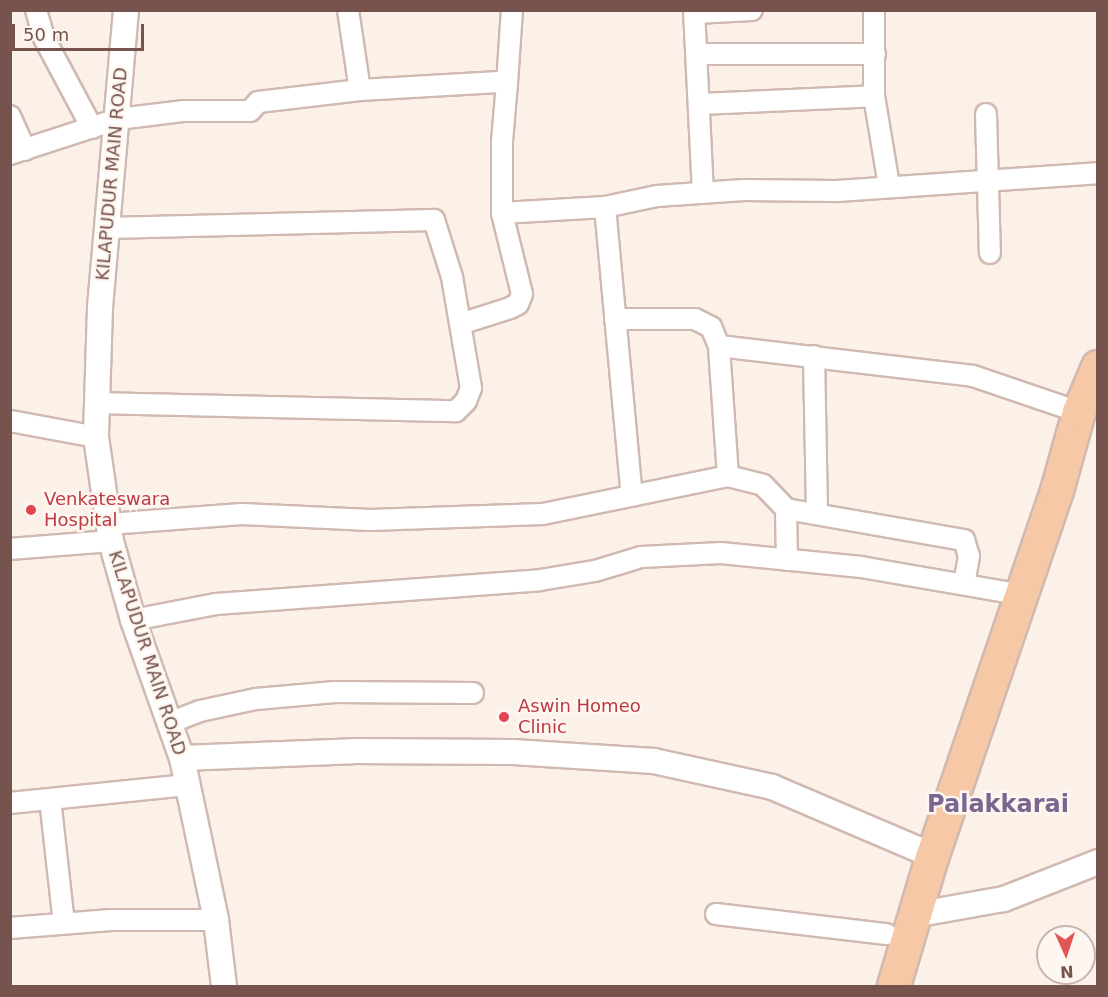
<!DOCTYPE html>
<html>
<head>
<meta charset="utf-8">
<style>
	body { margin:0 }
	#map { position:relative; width:1108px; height:997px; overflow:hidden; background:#fcf1e9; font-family:"DejaVu Sans",sans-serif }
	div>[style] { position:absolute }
	.roads { filter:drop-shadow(2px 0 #d0b9b1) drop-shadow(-2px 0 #d0b9b1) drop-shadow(0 2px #d0b9b1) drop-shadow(0 -2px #d0b9b1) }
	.minor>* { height:20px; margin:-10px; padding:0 10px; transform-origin:10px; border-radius:10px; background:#fff }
	.tertiary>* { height:24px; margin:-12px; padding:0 12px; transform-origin:12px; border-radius:12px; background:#fff }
	.primary>* { height:32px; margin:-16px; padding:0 16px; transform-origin:16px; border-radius:16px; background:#f7c8a5 }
	.dots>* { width:16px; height:16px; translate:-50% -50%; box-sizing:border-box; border:3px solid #fef6f0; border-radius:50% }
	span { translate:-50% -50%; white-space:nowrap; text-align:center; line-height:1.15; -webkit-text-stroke:5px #fef6f0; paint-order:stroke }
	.street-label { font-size:18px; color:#76544d }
	.health-label { font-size:18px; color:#be3a42 }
	.left { translate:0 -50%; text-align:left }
	.district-label { font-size:24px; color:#7a6691; font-weight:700 }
	.frame { position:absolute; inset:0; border:12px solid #76544d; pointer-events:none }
	.north { position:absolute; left:1036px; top:925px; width:60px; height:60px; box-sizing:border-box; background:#fef6f0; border:2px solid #c8b5af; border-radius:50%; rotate:177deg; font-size:16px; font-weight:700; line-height:24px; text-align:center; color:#76544d }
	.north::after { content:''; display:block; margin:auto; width:21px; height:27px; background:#e05754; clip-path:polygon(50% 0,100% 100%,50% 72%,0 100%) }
	.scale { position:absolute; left:12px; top:24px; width:132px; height:27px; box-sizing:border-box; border:3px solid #76544d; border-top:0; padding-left:8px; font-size:18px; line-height:21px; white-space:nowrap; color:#76544d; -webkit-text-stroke:4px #fef6f0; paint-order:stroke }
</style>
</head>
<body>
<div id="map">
	<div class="roads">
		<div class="minor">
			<i style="left:36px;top:10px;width:29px;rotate:74deg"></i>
			<i style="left:44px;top:38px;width:102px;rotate:61.9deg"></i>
			<i style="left:348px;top:10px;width:81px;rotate:81.5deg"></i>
			<i style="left:694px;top:10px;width:183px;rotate:87.2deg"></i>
			<i style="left:874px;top:10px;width:86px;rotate:90deg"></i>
			<i style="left:874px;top:96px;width:91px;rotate:80.5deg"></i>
			<i style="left:695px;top:13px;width:57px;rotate:-3deg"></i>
			<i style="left:697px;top:54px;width:178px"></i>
			<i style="left:507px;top:83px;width:73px;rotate:-86.1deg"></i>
			<i style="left:701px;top:104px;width:173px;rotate:-2.6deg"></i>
			<i style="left:986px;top:114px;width:139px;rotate:88.4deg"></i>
			<i style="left:10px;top:116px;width:37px;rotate:66deg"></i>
			<i style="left:10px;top:154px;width:114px;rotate:-18deg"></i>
			<i style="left:118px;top:119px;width:65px;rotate:-7deg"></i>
			<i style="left:183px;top:111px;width:67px"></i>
			<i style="left:250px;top:111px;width:12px;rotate:-48deg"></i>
			<i style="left:258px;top:102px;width:103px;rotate:-6.7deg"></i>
			<i style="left:360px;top:90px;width:139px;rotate:-3.3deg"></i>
			<i style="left:499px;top:82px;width:8px;rotate:7deg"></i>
			<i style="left:507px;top:83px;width:58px;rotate:94.9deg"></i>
			<i style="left:502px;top:141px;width:72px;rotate:90deg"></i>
			<i style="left:502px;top:213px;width:103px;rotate:-3.3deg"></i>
			<i style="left:605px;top:207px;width:53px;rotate:-11.9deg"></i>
			<i style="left:657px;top:196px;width:87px;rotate:-3.9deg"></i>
			<i style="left:744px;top:190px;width:92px;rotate:0.6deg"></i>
			<i style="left:836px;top:191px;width:263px;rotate:-3.9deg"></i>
			<i style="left:605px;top:207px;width:290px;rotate:84.7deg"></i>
			<i style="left:615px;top:319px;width:80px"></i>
			<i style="left:695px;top:319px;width:18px;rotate:27deg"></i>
			<i style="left:711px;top:327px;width:21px;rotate:67deg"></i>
			<i style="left:719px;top:346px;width:256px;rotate:6.7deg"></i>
			<i style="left:973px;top:376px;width:112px;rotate:18.8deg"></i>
			<i style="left:460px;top:324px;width:52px;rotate:-17.7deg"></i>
			<i style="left:510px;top:308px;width:9px;rotate:-27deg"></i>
			<i style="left:518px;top:304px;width:11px;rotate:-68deg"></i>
			<i style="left:522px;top:294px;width:83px;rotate:-103.9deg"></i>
			<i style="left:814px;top:356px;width:156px;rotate:88.9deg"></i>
			<i style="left:95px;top:403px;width:361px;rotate:1.3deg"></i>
			<i style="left:456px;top:411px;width:14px;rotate:-45deg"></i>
			<i style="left:466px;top:401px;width:14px;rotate:-69deg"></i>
			<i style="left:471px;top:388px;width:113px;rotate:-99.7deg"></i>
			<i style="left:452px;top:277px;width:60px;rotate:-107.5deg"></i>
			<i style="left:434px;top:220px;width:327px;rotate:178.6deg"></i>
			<i style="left:10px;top:421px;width:87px;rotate:10.5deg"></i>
			<i style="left:728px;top:476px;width:36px;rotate:14deg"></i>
			<i style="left:763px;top:485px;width:33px;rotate:46deg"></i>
			<i style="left:786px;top:509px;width:181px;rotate:9.9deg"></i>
			<i style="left:964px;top:540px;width:17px;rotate:73deg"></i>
			<i style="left:969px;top:556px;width:28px;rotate:100deg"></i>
			<i style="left:786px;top:509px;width:51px;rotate:88.9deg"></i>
			<i style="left:109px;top:524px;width:133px;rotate:-4.3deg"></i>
			<i style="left:242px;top:514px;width:128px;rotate:2.7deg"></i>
			<i style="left:370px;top:520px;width:173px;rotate:-2deg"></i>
			<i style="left:543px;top:514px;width:189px;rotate:-11.6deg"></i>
			<i style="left:728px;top:476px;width:130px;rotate:-94deg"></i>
			<i style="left:10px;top:549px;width:101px;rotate:-4.5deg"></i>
			<i style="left:133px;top:620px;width:85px;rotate:-10.9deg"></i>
			<i style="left:216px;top:604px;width:325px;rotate:-4.2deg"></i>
			<i style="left:540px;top:580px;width:56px;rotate:-9.3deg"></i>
			<i style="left:595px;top:571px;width:48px;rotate:-16.9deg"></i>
			<i style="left:641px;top:557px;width:80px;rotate:-2.9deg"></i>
			<i style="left:721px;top:553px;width:141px;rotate:5.7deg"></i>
			<i style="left:861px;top:567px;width:147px;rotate:9.8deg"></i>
			<i style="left:169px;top:723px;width:33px;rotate:-21deg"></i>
			<i style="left:200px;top:711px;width:57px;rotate:-12.1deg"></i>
			<i style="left:256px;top:699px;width:79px;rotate:-5.1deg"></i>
			<i style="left:335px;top:692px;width:138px;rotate:0.4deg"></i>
			<i style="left:50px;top:799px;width:125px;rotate:83.6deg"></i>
			<i style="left:10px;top:803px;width:178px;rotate:-5.8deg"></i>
			<i style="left:716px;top:914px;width:172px;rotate:6.7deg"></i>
			<i style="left:10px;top:928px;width:101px;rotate:-4.5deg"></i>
			<i style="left:111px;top:920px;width:105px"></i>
		</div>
		<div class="tertiary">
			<i style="left:126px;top:10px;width:299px;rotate:95deg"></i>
			<i style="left:100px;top:308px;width:129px;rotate:91.8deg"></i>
			<i style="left:96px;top:437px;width:105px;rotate:81.8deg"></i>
			<i style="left:111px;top:541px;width:82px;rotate:74.4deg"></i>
			<i style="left:133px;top:620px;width:146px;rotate:70.5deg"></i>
			<i style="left:182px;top:758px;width:166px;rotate:78.1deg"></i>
			<i style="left:216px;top:920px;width:66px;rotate:83.1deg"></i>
			<i style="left:182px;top:758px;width:171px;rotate:-2.3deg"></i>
			<i style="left:353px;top:751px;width:160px;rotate:0.4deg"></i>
			<i style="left:513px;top:752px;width:141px;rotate:3.7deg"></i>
			<i style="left:654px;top:761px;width:121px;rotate:12.4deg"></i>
			<i style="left:772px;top:787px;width:163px;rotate:23.1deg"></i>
			<i style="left:914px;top:915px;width:91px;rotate:-10.1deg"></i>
			<i style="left:1004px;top:899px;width:101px;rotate:-21.5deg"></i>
		</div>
		<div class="primary">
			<i style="left:894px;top:986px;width:134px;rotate:-73.5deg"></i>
			<i style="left:932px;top:858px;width:388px;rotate:-71.2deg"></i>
			<i style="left:1057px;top:491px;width:82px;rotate:-74.4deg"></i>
			<i style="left:1079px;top:412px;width:49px;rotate:-67.1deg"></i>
		</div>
	</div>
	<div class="dots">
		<i style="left:31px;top:510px;background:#e0444e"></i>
		<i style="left:504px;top:717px;background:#e0444e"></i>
	</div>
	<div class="street-label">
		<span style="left:112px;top:174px;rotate:-85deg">KILAPUDUR MAIN ROAD</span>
		<span style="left:147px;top:653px;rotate:72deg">KILAPUDUR MAIN ROAD</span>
	</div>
	<div class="health-label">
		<span class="left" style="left:44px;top:510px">Venkateswara<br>Hospital</span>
		<span class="left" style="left:518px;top:717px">Aswin Homeo<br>Clinic</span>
	</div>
	<div class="district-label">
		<span style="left:998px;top:805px">Palakkarai</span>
	</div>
	<div class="frame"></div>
	<div class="north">N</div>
	<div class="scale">50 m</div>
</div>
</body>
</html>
